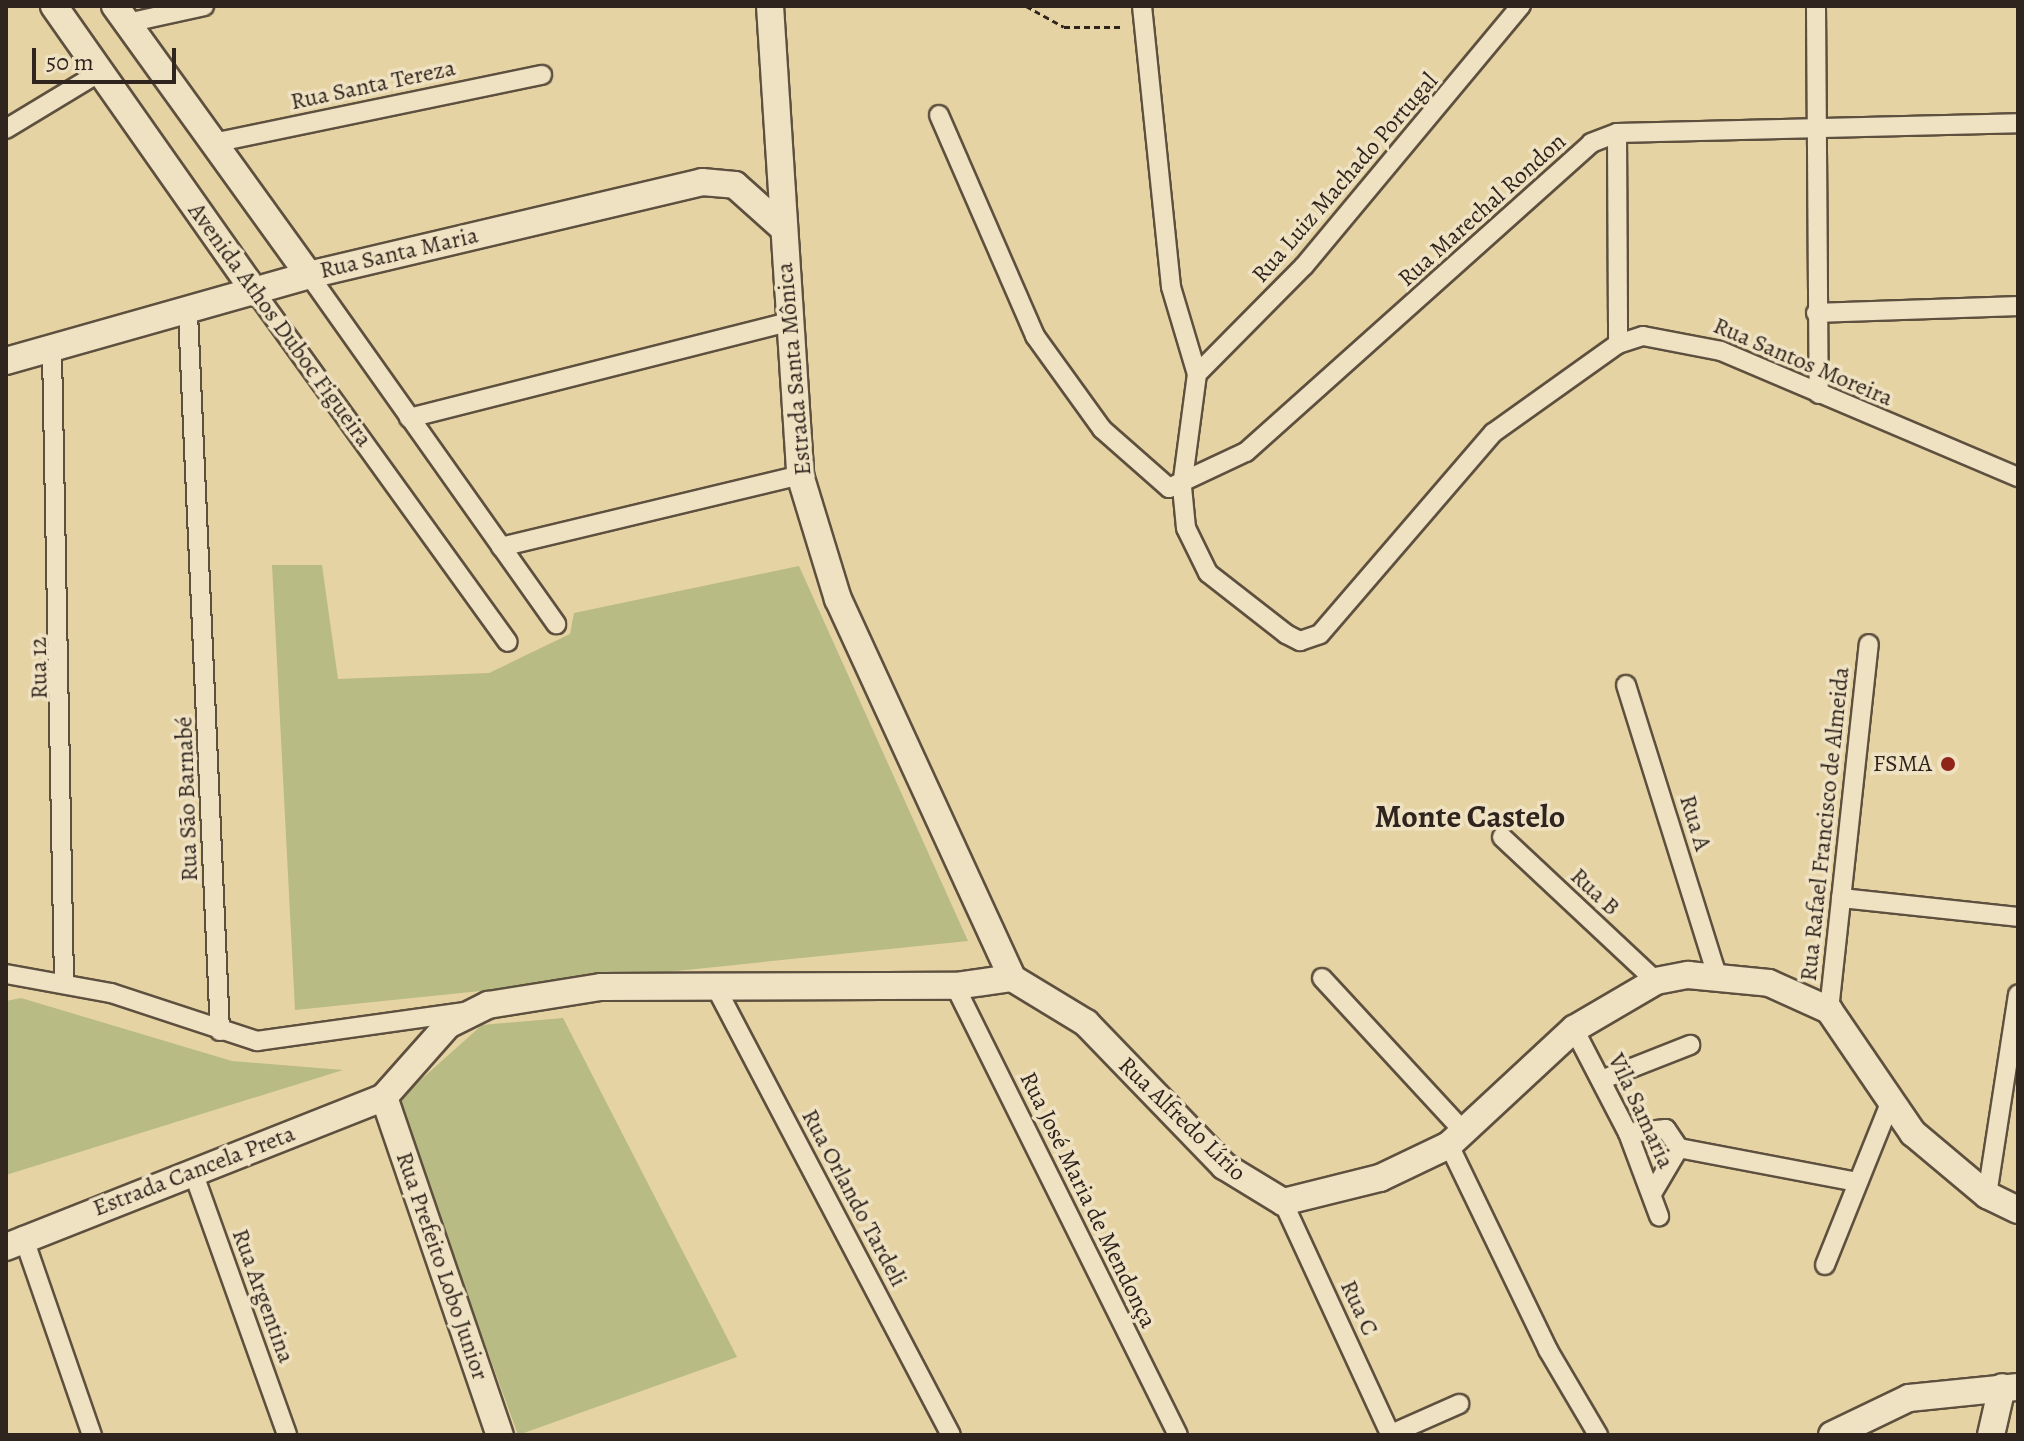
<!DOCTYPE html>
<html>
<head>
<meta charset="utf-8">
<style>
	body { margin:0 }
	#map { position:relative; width:2024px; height:1441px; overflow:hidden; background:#e6d3a3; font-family:Alegreya,serif }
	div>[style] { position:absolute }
	.green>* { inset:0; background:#b8bb83 }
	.path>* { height:3px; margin-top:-1.5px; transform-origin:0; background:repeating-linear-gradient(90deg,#30251e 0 6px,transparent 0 10px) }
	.roads { filter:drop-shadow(2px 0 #5e503f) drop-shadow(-2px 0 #5e503f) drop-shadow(0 2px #5e503f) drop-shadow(0 -2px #5e503f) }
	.street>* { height:18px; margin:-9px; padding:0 9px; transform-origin:9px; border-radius:9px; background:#efe2c3 }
	.secondary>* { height:26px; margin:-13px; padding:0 13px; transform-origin:13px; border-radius:13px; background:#efe2c3 }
	.dots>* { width:22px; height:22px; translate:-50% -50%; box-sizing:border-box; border:4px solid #efe2c3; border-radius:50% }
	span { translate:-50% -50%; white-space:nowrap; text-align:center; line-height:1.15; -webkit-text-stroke:7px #efe2c3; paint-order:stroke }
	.street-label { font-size:24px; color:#30251e }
	.poi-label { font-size:24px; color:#30251e }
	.right { translate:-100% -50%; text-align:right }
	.district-label { font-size:32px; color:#30251e; font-weight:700 }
	.frame { position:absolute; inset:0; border:8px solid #30251e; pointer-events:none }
	.scale { position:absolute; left:32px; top:48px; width:144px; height:36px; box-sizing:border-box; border:4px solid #30251e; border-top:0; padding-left:10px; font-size:24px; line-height:28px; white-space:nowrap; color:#30251e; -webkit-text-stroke:6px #efe2c3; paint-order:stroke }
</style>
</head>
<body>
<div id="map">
	<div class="green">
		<i style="clip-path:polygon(272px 565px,322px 565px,338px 679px,489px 673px,570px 634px,574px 613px,799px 566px,968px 941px,295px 1010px)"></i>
		<i style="clip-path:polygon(21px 998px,232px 1061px,343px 1070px,6px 1175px,6px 1001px)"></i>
		<i style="clip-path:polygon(563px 1018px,737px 1357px,518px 1435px,397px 1101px,482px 1025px)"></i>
	</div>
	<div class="path">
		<i style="left:1026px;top:6px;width:43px;rotate:28.9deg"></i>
		<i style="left:1064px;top:27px;width:60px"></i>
	</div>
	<div class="roads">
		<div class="street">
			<i style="left:1142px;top:6px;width:282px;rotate:84.1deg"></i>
			<i style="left:1171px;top:287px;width:91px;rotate:73.4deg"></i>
			<i style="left:1197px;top:374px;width:114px;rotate:97.6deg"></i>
			<i style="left:1182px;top:487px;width:41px;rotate:84.4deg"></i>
			<i style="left:1186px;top:528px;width:50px;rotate:63.9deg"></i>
			<i style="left:1208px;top:573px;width:99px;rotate:38deg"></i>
			<i style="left:1286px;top:634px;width:16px;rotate:27deg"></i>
			<i style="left:1300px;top:641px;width:21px;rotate:-19deg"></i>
			<i style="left:1320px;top:634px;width:265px;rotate:-49.3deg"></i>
			<i style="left:1493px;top:433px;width:153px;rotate:-35.5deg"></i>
			<i style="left:1618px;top:344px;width:26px;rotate:-18deg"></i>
			<i style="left:1643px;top:336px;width:79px;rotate:10.9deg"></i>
			<i style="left:1721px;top:351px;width:323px;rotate:23deg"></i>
			<i style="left:1816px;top:6px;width:388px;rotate:89.6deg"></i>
			<i style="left:127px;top:23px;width:79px;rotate:-12.4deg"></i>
			<i style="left:939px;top:115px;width:241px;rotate:66.5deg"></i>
			<i style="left:1035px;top:336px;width:115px;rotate:54.2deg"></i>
			<i style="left:1102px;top:429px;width:89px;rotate:41.4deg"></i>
			<i style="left:1169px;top:488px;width:85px;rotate:-25.1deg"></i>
			<i style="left:1246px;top:452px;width:463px;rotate:-41.8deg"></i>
			<i style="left:1591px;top:143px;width:28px;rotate:-21deg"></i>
			<i style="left:1617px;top:133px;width:401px;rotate:-1.4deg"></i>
			<i style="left:6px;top:129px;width:110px;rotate:-31.2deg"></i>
			<i style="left:1617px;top:133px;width:211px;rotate:89.7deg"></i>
			<i style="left:213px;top:143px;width:336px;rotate:-11.7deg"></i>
			<i style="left:309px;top:275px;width:428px;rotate:54.7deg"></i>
			<i style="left:256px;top:293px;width:430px;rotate:54.2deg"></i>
			<i style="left:188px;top:313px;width:719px;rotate:87.45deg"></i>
			<i style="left:1816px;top:313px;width:202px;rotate:-2deg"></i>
			<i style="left:52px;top:351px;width:633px;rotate:88.91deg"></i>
			<i style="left:1197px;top:374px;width:152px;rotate:-45.3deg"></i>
			<i style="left:1304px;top:266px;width:339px;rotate:-50.2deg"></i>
			<i style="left:409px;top:418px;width:391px;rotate:-14.2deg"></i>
			<i style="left:501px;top:547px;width:308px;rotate:-13.5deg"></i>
			<i style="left:1626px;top:685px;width:304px;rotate:72.6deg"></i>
			<i style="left:1502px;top:837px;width:211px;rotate:43.1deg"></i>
			<i style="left:1841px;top:898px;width:178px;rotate:6.1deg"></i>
			<i style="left:6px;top:974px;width:107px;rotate:10.3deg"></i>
			<i style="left:111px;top:993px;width:154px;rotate:18.2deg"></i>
			<i style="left:257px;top:1041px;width:208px;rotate:-8deg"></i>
			<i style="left:1322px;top:978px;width:209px;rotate:47.3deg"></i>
			<i style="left:714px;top:984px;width:509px;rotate:62.28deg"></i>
			<i style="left:955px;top:986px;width:501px;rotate:63.59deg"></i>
			<i style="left:1829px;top:1010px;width:368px;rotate:-83.8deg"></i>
			<i style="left:1574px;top:1029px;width:117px;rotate:62.6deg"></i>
			<i style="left:1628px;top:1133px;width:89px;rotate:69.5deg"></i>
			<i style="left:1601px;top:1080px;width:96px;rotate:-21.5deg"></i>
			<i style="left:1628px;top:1133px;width:38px;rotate:-6deg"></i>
			<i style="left:1666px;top:1129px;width:23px;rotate:56deg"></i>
			<i style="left:1679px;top:1148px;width:51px;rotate:120.6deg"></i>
			<i style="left:1449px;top:1145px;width:228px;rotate:64.2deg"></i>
			<i style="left:1548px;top:1350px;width:99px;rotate:59.5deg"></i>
			<i style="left:1679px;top:1148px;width:181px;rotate:10.8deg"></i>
			<i style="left:193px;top:1172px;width:279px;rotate:70.3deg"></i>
			<i style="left:1987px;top:1195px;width:203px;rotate:-81.2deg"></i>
			<i style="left:1283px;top:1202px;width:255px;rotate:65.2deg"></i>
			<i style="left:23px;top:1236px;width:211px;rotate:70.9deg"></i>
			<i style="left:1825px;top:1265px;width:175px;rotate:-68.1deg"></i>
			<i style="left:1389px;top:1435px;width:77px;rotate:-23.9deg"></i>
		</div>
		<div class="secondary">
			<i style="left:54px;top:6px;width:351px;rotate:54.9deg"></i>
			<i style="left:115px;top:6px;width:332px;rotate:54.2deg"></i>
			<i style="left:770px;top:6px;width:470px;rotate:86.3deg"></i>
			<i style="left:800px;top:475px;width:130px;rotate:73deg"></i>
			<i style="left:838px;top:599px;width:417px;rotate:65.3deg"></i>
			<i style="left:6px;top:361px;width:315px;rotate:-15.8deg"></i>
			<i style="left:309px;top:275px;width:404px;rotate:-13.3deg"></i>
			<i style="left:702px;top:182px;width:33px;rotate:5deg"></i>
			<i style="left:735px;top:185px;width:63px;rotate:41.8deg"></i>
			<i style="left:384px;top:1097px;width:357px;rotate:71.1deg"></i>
			<i style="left:6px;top:1247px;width:407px;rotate:-21.6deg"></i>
			<i style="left:384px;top:1097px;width:96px;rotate:-48.4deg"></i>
			<i style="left:448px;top:1025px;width:45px;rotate:-26.6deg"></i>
			<i style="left:488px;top:1005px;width:114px;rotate:-9.1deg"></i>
			<i style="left:601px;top:987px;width:354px;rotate:-0.2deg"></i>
			<i style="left:955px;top:986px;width:58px;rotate:-8deg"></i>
			<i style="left:1012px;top:978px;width:87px;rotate:31.3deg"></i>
			<i style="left:1086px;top:1023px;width:199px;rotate:46deg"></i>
			<i style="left:1224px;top:1166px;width:69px;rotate:31.4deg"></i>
			<i style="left:1283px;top:1202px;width:100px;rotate:-13.9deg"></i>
			<i style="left:1380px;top:1178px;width:76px;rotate:-25.6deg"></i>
			<i style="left:1449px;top:1145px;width:171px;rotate:-42.9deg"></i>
			<i style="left:1574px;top:1029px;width:95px;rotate:-30.3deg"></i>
			<i style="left:1656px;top:981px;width:33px;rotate:-11deg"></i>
			<i style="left:1688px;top:975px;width:81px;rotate:5.6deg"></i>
			<i style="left:1769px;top:983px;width:66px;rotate:24.2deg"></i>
			<i style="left:1829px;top:1010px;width:149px;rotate:55.7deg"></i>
			<i style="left:1913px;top:1133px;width:97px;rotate:40deg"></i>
			<i style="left:1987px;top:1195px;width:34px;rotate:26deg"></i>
			<i style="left:1832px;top:1435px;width:85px;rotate:-25.7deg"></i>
			<i style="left:1909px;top:1398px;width:110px;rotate:-5.8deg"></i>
			<i style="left:1991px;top:1435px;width:49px;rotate:-77.1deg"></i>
		</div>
	</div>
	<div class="dots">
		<i style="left:1948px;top:764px;background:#8f2418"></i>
	</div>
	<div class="street-label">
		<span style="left:373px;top:85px;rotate:-12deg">Rua Santa Tereza</span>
		<span style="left:1345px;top:178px;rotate:-49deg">Rua Luiz Machado Portugal</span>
		<span style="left:1482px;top:210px;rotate:-42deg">Rua Marechal Rondon</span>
		<span style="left:399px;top:253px;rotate:-13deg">Rua Santa Maria</span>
		<span style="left:280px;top:325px;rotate:54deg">Avenida Athos Duboc Figueira</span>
		<span style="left:1803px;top:362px;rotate:23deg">Rua Santos Moreira</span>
		<span style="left:794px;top:369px;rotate:-95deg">Estrada Santa Mônica</span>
		<span style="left:39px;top:668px;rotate:-91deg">Rua 12</span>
		<span style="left:187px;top:799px;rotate:-92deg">Rua São Barnabé</span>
		<span style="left:1695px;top:823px;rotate:73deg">Rua A</span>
		<span style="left:1825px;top:824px;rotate:-84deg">Rua Rafael Francisco de Almeida</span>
		<span style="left:1595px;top:892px;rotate:43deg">Rua B</span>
		<span style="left:1641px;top:1111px;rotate:65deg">Vila Samaria</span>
		<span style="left:1182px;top:1119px;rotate:44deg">Rua Alfredo Lírio</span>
		<span style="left:194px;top:1171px;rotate:-21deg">Estrada Cancela Preta</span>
		<span style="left:854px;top:1198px;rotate:62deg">Rua Orlando Tardeli</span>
		<span style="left:1088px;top:1200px;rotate:64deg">Rua José Maria de Mendonça</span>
		<span style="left:442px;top:1266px;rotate:71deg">Rua Prefeito Lobo Junior</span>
		<span style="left:263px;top:1296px;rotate:70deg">Rua Argentina</span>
		<span style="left:1359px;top:1308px;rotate:65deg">Rua C</span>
	</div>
	<div class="poi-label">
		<span class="right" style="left:1932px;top:764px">FSMA</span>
	</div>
	<div class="district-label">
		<span style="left:1470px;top:816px">Monte Castelo</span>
	</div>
	<div class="frame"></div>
	<div class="scale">50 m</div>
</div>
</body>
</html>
